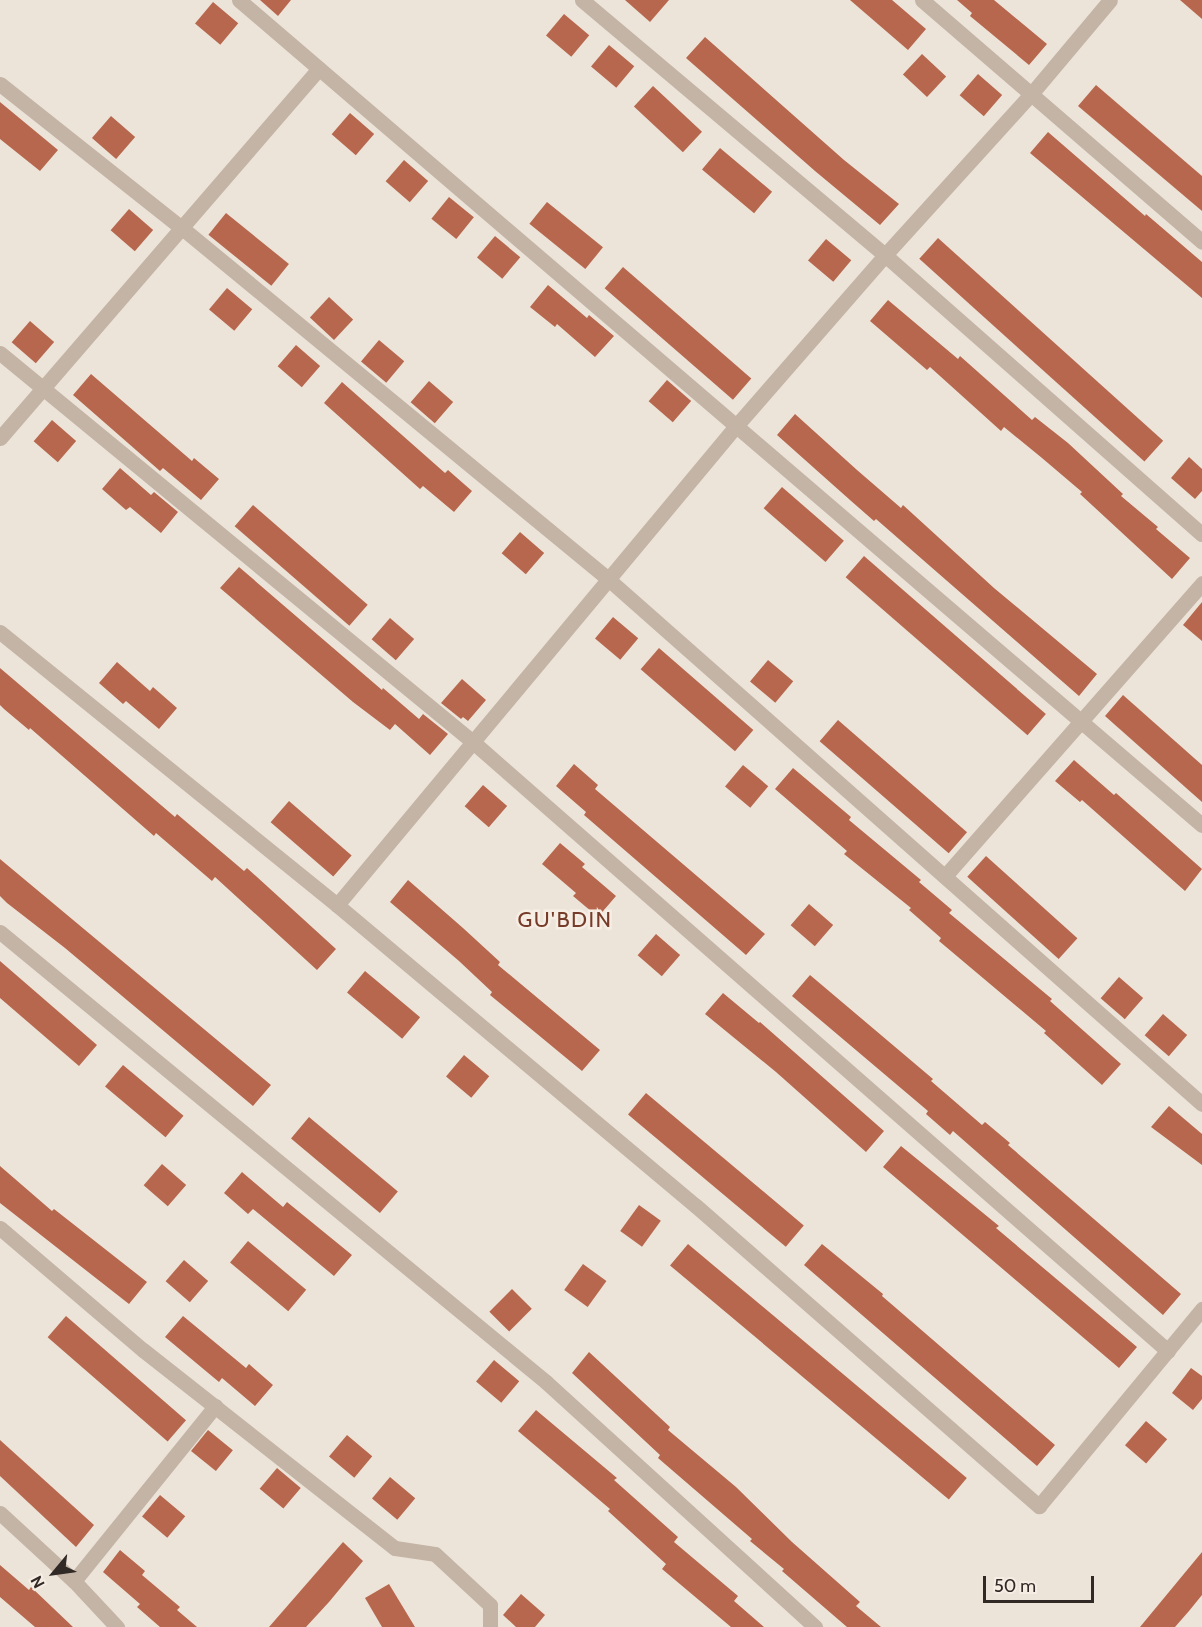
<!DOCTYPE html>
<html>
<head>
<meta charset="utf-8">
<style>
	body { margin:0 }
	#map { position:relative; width:1202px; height:1627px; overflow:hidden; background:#ede4d9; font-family:Cabin,sans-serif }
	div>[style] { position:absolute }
	.building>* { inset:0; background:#b7674d; transform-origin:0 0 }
	.minor>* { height:15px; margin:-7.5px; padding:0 7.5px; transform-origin:7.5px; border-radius:7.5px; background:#c4b4a6 }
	span { translate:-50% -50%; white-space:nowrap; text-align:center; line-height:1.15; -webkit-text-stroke:5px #f6eee4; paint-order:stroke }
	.quarter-label { font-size:22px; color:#763b29; letter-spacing:1.5px }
	.north { position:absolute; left:24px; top:1543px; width:60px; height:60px; -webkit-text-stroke:4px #f6eee4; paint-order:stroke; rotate:241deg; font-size:16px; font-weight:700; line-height:24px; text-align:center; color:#312926 }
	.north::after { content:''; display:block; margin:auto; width:21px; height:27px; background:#312926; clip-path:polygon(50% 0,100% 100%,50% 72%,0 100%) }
	.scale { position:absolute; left:983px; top:1576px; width:111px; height:27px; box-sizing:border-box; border:3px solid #312926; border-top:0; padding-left:8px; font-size:18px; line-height:21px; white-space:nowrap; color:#312926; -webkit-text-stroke:4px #f6eee4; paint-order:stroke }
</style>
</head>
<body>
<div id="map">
	<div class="building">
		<i style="clip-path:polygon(260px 0,291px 0,278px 16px)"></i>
		<i style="clip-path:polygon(625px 0,669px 0,650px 22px)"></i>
		<i style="clip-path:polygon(850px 0,892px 0,926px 29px,908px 50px)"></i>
		<i style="clip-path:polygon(957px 0,994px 0,1047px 44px,1029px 65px,970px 16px,972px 13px)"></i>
		<i style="clip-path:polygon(1180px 0,1202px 0,1202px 19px)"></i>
		<i style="left:213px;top:2px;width:33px;height:28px;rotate:40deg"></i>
		<i style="left:564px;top:14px;width:33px;height:28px;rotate:40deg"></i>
		<i style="clip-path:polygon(705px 37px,844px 160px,899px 204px,880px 225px,815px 171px,686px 58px)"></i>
		<i style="left:609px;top:45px;width:33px;height:28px;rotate:40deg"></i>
		<i style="left:922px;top:54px;width:33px;height:28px;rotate:43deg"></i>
		<i style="left:978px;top:74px;width:32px;height:28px;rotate:41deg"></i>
		<i style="clip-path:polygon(1096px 85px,1202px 176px,1202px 211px,1078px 106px)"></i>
		<i style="left:653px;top:86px;width:67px;height:28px;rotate:43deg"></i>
		<i style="clip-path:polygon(0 102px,58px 150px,40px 171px,0 139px)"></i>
		<i style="left:350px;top:113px;width:32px;height:28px;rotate:41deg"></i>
		<i style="left:111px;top:116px;width:32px;height:29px;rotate:41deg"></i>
		<i style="clip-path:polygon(1048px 132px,1145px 216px,1146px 214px,1202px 262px,1202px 298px,1030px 153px)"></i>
		<i style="left:720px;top:148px;width:68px;height:28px;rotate:40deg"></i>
		<i style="left:404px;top:160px;width:32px;height:28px;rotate:41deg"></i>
		<i style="left:449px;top:197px;width:32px;height:28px;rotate:39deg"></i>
		<i style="left:547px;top:202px;width:72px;height:28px;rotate:39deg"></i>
		<i style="left:129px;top:209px;width:32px;height:28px;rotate:41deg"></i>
		<i style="left:226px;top:213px;width:81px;height:28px;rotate:39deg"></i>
		<i style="left:495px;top:236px;width:33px;height:28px;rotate:40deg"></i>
		<i style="left:938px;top:238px;width:303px;height:28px;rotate:42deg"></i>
		<i style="left:826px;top:239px;width:33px;height:28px;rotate:40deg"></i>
		<i style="left:623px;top:267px;width:170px;height:28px;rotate:41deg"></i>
		<i style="clip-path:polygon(548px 285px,587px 318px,589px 315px,614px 336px,595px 357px,557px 324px,555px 327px,530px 307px)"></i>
		<i style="left:227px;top:288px;width:33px;height:28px;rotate:40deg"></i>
		<i style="left:329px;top:297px;width:33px;height:28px;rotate:43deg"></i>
		<i style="clip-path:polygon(888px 300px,958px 359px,960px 356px,1032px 420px,1035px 417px,1068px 443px,1123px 494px,1121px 496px,1158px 527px,1156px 529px,1190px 558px,1172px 579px,1080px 494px,1082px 492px,1042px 458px,1004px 427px,1001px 431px,930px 367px,927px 370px,870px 321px)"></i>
		<i style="left:30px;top:321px;width:32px;height:28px;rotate:41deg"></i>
		<i style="left:379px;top:340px;width:33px;height:28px;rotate:40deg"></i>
		<i style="left:296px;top:345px;width:32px;height:28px;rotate:41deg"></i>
		<i style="clip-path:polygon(91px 374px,192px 461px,194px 458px,219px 479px,201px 500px,163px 468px,160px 471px,73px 395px)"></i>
		<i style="left:667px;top:380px;width:32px;height:28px;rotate:41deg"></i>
		<i style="left:429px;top:381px;width:32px;height:28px;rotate:41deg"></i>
		<i style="clip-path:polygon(342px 382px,445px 473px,448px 470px,472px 491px,454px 512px,423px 486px,420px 489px,324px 403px)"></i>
		<i style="clip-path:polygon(795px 414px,857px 470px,901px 508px,903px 505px,994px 588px,1097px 674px,1079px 696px,876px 519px,874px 521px,850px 500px,777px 435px)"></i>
		<i style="left:52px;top:420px;width:32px;height:28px;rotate:41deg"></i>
		<i style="clip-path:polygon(1189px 457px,1202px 469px,1202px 491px,1195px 499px,1171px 478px)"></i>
		<i style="clip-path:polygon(120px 468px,151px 495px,154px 492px,178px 512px,161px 533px,130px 507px,126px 510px,102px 489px)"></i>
		<i style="left:782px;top:487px;width:82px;height:28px;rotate:41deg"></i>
		<i style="left:253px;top:505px;width:152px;height:28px;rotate:41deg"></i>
		<i style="left:520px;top:532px;width:32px;height:28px;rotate:41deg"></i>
		<i style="left:864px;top:556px;width:241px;height:28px;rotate:41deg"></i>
		<i style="clip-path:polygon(239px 567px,382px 690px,383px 688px,419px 719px,423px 714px,448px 734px,430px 755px,395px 724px,390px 730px,353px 702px,220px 588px)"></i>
		<i style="clip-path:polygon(1202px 602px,1202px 641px,1183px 625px)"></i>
		<i style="left:613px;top:617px;width:33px;height:28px;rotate:40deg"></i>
		<i style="left:390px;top:618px;width:32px;height:28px;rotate:41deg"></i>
		<i style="left:659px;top:648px;width:125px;height:28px;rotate:41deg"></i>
		<i style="left:768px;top:660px;width:33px;height:28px;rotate:40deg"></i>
		<i style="clip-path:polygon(117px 662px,150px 691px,153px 687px,177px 708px,159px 729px,126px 701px,123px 704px,99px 683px)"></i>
		<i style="clip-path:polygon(0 668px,175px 817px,177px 814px,244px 871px,247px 868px,336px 949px,317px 970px,215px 877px,212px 881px,156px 833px,154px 836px,30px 728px,29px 730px,4px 709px,0 705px)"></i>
		<i style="clip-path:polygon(462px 679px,486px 700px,468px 721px,463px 717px,461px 719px,441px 703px)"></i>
		<i style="clip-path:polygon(1123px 695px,1202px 765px,1202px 802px,1105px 716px)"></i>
		<i style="left:838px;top:720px;width:171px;height:28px;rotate:41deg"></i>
		<i style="clip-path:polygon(1074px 760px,1114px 795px,1116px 793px,1202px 869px,1185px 891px,1082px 800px,1080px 802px,1055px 781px)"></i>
		<i style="clip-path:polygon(574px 764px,598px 785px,595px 789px,765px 934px,746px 955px,584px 815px,586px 812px,556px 786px)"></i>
		<i style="left:743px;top:765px;width:33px;height:28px;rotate:40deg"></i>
		<i style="clip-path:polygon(793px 768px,851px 817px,849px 820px,921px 880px,919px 882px,952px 910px,949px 913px,1052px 999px,1050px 1001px,1121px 1064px,1102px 1085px,1044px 1033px,1046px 1031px,939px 941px,941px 938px,909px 910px,911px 908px,844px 854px,847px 851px,775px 789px)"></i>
		<i style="left:483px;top:785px;width:32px;height:28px;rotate:41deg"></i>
		<i style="left:289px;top:801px;width:83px;height:28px;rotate:41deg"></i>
		<i style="clip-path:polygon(560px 843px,585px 864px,582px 867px,616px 896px,598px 917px,573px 896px,576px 893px,542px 864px)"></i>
		<i style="left:986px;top:856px;width:123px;height:28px;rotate:42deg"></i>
		<i style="clip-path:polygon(0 859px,271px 1085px,253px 1106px,65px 948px,7px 903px,0 896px)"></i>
		<i style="clip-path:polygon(408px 880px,463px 928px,500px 962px,498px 965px,600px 1050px,582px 1071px,490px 995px,492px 992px,459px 961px,390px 902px)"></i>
		<i style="left:809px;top:904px;width:32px;height:28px;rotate:41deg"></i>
		<i style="left:656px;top:934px;width:32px;height:28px;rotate:41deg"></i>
		<i style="clip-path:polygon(0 961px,97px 1045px,79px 1066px,0 998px)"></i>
		<i style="left:365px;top:971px;width:72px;height:28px;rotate:40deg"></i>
		<i style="clip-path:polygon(810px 975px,933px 1079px,931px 1081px,982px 1125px,985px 1122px,1010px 1143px,1008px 1145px,1181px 1294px,1163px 1315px,953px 1131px,950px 1135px,926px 1114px,928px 1111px,792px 996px)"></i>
		<i style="left:1119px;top:977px;width:32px;height:28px;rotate:41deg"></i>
		<i style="clip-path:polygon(723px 993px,759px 1023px,760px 1022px,884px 1131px,866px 1152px,776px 1072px,705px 1014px)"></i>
		<i style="left:1163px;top:1014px;width:32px;height:28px;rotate:41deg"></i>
		<i style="left:464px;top:1055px;width:33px;height:28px;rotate:40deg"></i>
		<i style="left:123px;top:1065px;width:79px;height:28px;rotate:40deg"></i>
		<i style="left:646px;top:1093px;width:206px;height:28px;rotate:40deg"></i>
		<i style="clip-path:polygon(1169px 1106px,1202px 1134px,1202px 1165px,1151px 1127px)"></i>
		<i style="left:309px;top:1117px;width:116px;height:28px;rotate:40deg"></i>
		<i style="clip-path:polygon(901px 1146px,999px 1226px,996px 1228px,1137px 1347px,1119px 1368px,883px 1167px)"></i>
		<i style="left:162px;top:1164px;width:32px;height:28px;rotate:41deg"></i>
		<i style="clip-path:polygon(0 1166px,52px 1211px,54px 1209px,147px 1282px,129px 1304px,0 1203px)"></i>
		<i style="clip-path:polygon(242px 1172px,283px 1207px,287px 1202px,352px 1255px,334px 1276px,253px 1209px,248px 1214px,224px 1193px)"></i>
		<i style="left:639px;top:1205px;width:27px;height:32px;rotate:36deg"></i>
		<i style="left:248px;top:1241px;width:76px;height:28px;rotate:40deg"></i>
		<i style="left:688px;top:1244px;width:364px;height:28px;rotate:40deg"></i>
		<i style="clip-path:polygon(822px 1244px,883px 1294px,882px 1296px,1055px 1445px,1037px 1466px,804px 1265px)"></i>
		<i style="left:184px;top:1260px;width:32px;height:28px;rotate:41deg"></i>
		<i style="left:583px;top:1264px;width:29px;height:32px;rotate:36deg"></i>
		<i style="left:512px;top:1289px;width:28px;height:32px;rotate:45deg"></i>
		<i style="left:66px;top:1316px;width:159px;height:28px;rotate:41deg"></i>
		<i style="clip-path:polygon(183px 1316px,246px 1368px,249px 1364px,273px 1385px,255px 1406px,222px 1378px,219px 1382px,165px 1337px)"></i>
		<i style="clip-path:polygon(589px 1352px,670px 1427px,668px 1430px,736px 1487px,792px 1542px,860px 1602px,856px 1606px,881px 1627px,847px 1627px,782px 1571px,784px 1569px,750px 1541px,752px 1539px,658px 1458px,660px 1455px,572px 1373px)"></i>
		<i style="left:494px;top:1360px;width:33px;height:28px;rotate:40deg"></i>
		<i style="clip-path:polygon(1191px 1368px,1202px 1376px,1202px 1399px,1193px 1410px,1172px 1393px)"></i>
		<i style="clip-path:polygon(536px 1410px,617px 1478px,614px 1480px,678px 1537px,674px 1542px,738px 1596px,734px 1601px,764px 1627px,731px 1627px,662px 1569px,666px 1564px,608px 1511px,610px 1509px,518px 1431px)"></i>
		<i style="left:1146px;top:1421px;width:28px;height:32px;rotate:41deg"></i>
		<i style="left:208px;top:1430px;width:32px;height:27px;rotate:39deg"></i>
		<i style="left:347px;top:1435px;width:33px;height:28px;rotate:40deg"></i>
		<i style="clip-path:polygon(0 1440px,94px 1525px,76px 1547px,0 1476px)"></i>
		<i style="left:277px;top:1468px;width:31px;height:27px;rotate:40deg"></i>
		<i style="left:390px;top:1477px;width:33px;height:28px;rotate:40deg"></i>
		<i style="left:160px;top:1495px;width:33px;height:28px;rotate:40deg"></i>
		<i style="clip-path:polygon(343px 1542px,363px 1561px,329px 1602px,306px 1627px,269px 1627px)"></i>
		<i style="clip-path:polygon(120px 1550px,145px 1571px,142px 1575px,180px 1607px,177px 1610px,197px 1627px,160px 1627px,137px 1607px,140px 1604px,103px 1572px)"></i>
		<i style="clip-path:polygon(1202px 1552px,1202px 1595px,1189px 1611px,1175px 1627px,1140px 1627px)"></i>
		<i style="clip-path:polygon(0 1565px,29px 1590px,31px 1587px,73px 1627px,35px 1627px,0 1597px)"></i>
		<i style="clip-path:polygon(389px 1584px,415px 1627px,382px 1627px,365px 1598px)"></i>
		<i style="clip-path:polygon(521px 1594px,545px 1615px,535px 1627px,516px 1627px,503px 1615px)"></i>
	</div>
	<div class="minor">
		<i style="left:239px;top:0;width:1268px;rotate:40.59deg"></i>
		<i style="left:582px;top:0;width:396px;rotate:40.1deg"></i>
		<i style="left:885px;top:255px;width:422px;rotate:41.4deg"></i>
		<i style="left:922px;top:0;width:370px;rotate:40.8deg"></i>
		<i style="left:0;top:84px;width:232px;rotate:38.4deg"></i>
		<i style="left:182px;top:228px;width:551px;rotate:39.47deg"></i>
		<i style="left:607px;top:578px;width:794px;rotate:41.48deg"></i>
		<i style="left:0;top:353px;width:612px;rotate:39.43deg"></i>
		<i style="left:473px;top:742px;width:924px;rotate:41.23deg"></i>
		<i style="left:0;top:438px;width:488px;rotate:-49.2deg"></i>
		<i style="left:0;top:632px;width:434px;rotate:39deg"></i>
		<i style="left:337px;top:905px;width:468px;rotate:40deg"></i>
		<i style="left:696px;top:1206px;width:456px;rotate:41.2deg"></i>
		<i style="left:1039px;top:1506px;width:256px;rotate:-50.4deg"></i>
		<i style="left:945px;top:876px;width:390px;rotate:-48.7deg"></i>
		<i style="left:337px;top:905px;width:623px;rotate:-50.21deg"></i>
		<i style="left:736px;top:426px;width:227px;rotate:-48.9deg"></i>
		<i style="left:885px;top:255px;width:219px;rotate:-47.8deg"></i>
		<i style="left:1032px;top:93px;width:121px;rotate:-50deg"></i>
		<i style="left:0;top:932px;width:708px;rotate:39.49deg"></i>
		<i style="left:546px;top:1382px;width:364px;rotate:42.3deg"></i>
		<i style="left:0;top:1228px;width:188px;rotate:40.5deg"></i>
		<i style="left:143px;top:1350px;width:320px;rotate:38.2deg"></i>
		<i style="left:395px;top:1548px;width:40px;rotate:8.5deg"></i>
		<i style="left:435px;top:1554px;width:75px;rotate:42.8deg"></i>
		<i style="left:490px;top:1605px;width:22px;rotate:90deg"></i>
		<i style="left:0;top:1513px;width:100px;rotate:42.6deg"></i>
		<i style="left:74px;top:1581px;width:63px;rotate:46.9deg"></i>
		<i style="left:74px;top:1581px;width:225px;rotate:-51.1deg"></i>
	</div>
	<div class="quarter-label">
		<span style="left:565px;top:920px">GU'BDIN</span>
	</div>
	<div class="north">N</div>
	<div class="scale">50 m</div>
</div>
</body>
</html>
